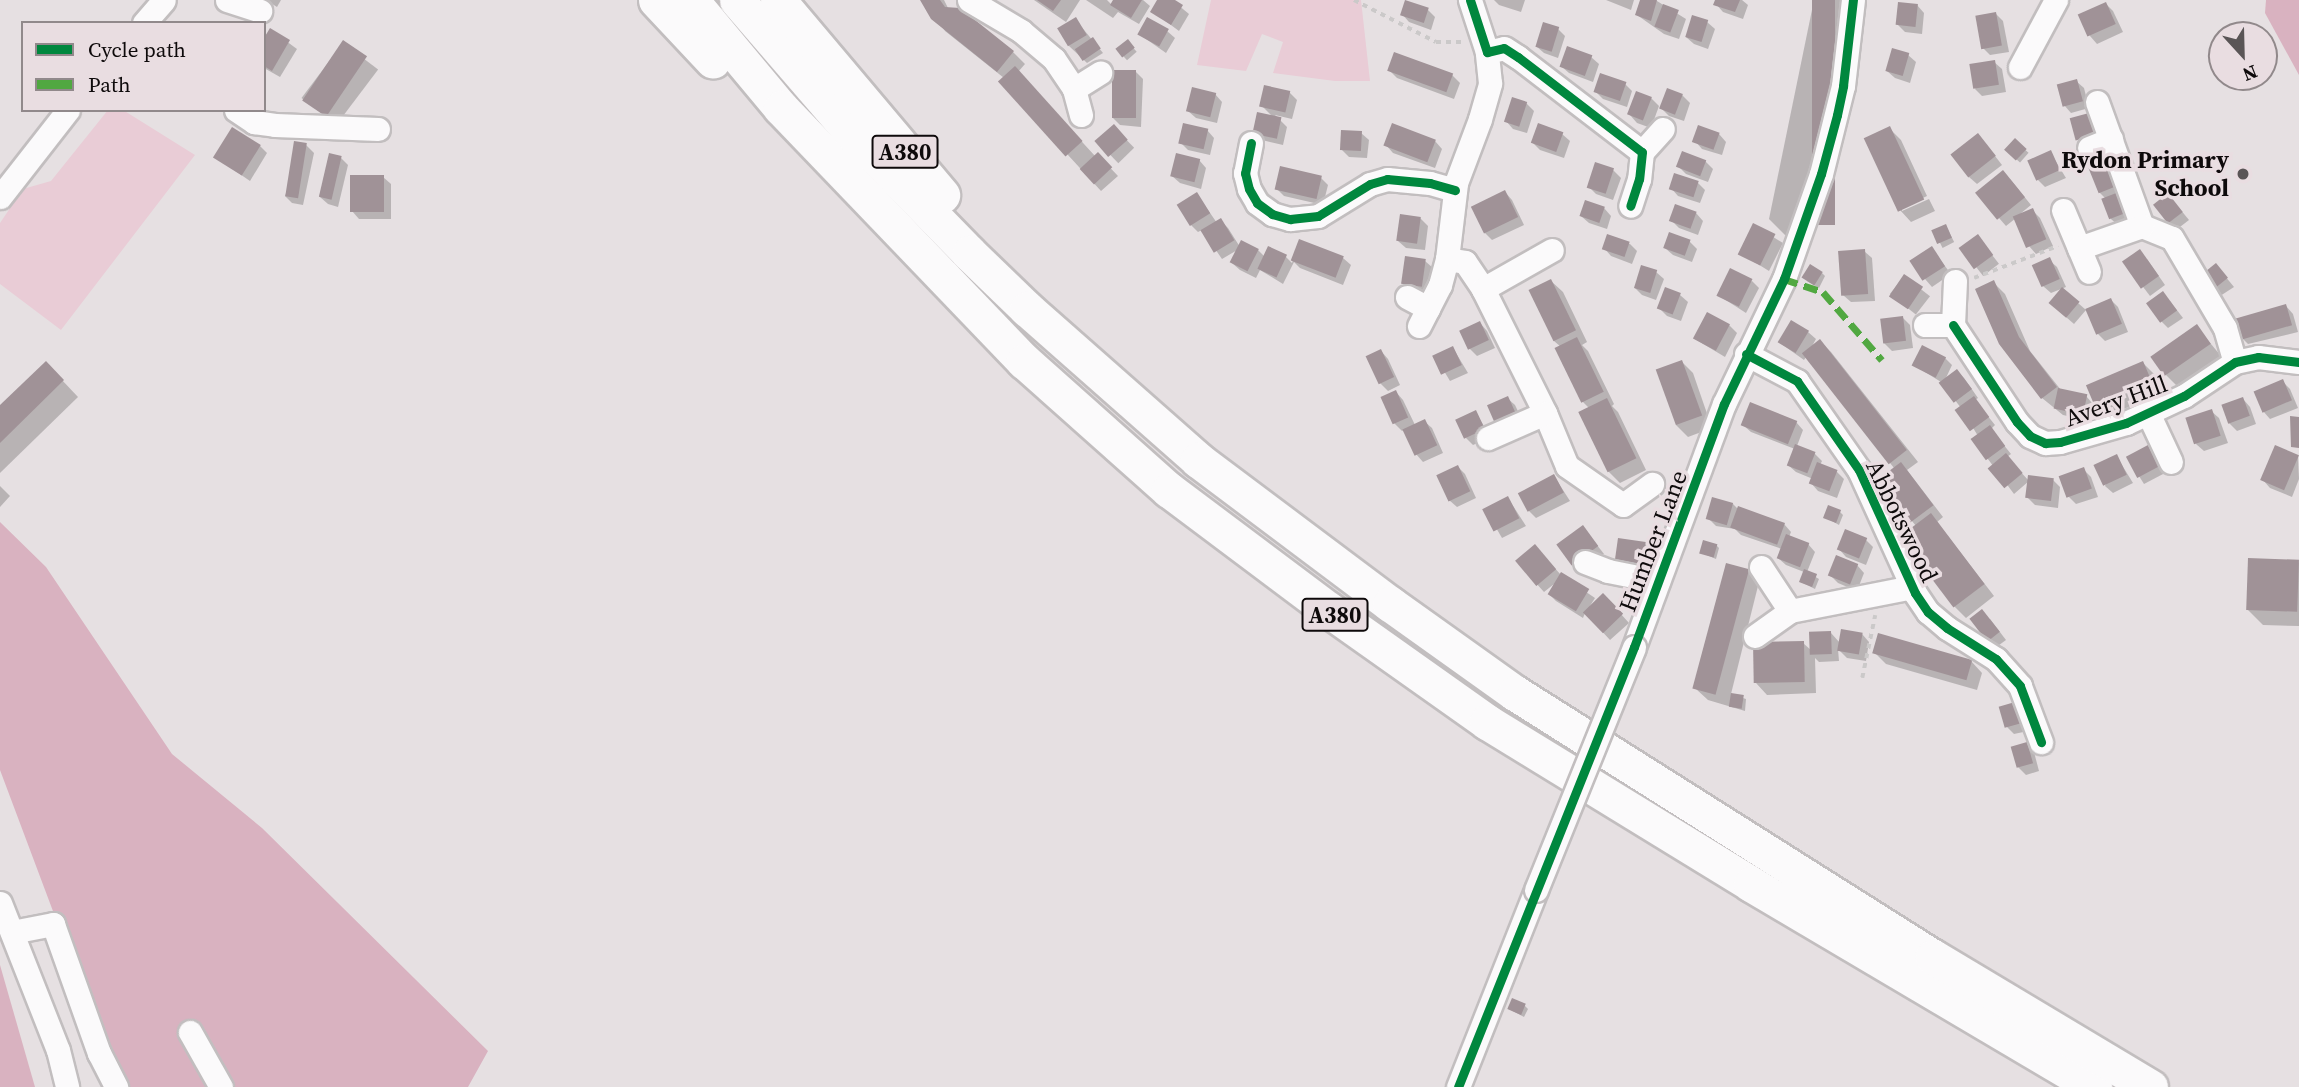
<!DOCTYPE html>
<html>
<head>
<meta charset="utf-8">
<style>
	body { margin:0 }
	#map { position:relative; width:2299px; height:1087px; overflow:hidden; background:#e6e0e2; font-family:"Source Serif 4",serif }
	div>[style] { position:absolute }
	.green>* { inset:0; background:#e9ccd6 }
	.forest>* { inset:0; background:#d9b2c0 }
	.shadow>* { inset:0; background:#0003; transform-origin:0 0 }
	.building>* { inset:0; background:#a09297; transform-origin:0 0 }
	.path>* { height:3.5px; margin-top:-1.75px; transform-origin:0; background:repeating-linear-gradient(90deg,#cbc9c9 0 5px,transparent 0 10px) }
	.roads { filter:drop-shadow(2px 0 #c2bebf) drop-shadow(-2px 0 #c2bebf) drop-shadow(0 2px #c2bebf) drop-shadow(0 -2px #c2bebf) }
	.minor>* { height:23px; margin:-11.5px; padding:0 11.5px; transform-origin:11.5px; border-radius:11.5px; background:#fbfafb }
	.highway>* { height:35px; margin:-17.5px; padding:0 17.5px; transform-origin:17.5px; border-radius:17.5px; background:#fbfafb }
	.bridges { filter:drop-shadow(2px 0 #c2bebf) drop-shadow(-2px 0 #c2bebf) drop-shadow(0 2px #c2bebf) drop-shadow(0 -2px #c2bebf) }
	.minor-bridge>* { height:23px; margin:-11.5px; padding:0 11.5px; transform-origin:11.5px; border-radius:11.5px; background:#fbfafb }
	.quiet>* { height:7px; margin-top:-3.5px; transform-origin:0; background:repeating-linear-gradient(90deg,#51a841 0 14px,transparent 0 21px) }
	.cycleway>* { height:9px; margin:-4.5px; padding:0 4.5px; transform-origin:4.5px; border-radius:4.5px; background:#00873e }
	.dots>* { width:19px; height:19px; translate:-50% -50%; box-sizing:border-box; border:4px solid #e9dde1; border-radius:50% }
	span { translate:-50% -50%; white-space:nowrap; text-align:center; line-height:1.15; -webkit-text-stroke:7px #e9dde1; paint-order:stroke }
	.shield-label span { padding:2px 5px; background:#e9dde1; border:2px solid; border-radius:5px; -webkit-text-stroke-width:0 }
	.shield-label { font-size:23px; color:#0e0a0b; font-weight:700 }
	.poi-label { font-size:24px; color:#0e0a0b; font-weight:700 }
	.right { translate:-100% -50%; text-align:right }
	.street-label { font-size:24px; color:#0e0a0b }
	.legend { position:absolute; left:21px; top:21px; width:245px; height:91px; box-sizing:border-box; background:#e9dde1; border:2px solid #91898b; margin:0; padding:9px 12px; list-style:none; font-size:21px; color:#0e0a0b }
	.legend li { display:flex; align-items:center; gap:14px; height:35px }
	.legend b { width:35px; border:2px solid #91898b }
	.north { position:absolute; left:2208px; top:21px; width:70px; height:70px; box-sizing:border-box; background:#e9dde1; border:2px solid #91898b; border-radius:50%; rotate:158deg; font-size:19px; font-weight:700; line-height:28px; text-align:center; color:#0e0a0b }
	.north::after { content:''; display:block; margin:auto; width:24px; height:32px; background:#5a5556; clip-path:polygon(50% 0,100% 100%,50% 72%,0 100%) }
</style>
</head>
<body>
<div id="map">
	<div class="green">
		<i style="clip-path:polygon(1211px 0,1361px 0,1370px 81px,1335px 81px,1273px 73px,1283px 42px,1262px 34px,1246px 71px,1197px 65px)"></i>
		<i style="clip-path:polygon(108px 110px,123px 110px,195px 155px,61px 330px,0 284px,0 223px,23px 189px,51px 181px)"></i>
	</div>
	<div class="forest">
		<i style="clip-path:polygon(2266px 0,2299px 0,2299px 75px,2265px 13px)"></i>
		<i style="clip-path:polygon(0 522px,46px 567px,172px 754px,262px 828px,488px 1051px,468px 1087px,119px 1087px,0 770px)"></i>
		<i style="clip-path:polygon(0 965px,35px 1087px,0 1087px)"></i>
	</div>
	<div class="shadow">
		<i style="clip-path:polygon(266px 0,281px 0,277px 7px)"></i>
		<i style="clip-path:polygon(922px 0,944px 0,949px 10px,1013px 52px,1025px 64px,1018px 72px,1095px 156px,1098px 155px,1118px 176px,1101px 191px,1068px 155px,1004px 78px,945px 31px)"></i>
		<i style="clip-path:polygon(1034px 0,1080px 0,1066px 22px)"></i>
		<i style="clip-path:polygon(1086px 0,1107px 0,1112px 5px,1115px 0,1143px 0,1150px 6px,1139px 24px,1118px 12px,1113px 18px)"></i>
		<i style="clip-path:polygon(1159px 0,1172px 0,1189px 14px,1179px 31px,1152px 11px)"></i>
		<i style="clip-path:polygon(1494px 0,1525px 0,1521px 12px,1499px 5px)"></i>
		<i style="clip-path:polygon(1606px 0,1634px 0,1631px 10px)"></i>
		<i style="clip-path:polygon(1642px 0,1657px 1px,1686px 19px,1679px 39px,1664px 34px,1637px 15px)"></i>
		<i style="clip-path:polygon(1717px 0,1742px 0,1748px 5px,1743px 19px,1723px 12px,1716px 4px)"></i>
		<i style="clip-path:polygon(1814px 0,1854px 0,1805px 243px,1785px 235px,1769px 219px)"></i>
		<i style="clip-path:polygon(2106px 4px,2113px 11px,2123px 32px,2097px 44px,2090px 36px,2080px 15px)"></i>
		<i style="clip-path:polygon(1917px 5px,1924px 13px,1922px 34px,1905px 32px,1898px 25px)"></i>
		<i style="clip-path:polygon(1428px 10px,1435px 17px,1431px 30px,1409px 22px,1402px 14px)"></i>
		<i style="clip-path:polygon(1996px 14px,2003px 21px,2009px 52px,1990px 55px,1983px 48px)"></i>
		<i style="clip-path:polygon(1075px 19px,1103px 53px,1087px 63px,1069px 46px)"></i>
		<i style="clip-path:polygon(1707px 22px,1715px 29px,1708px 49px,1694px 44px,1686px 37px)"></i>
		<i style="clip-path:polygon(1558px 29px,1565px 36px,1558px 58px,1544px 53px,1536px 46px)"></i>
		<i style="clip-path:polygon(271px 30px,297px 49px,280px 77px,264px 68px,264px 41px)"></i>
		<i style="clip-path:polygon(1167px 31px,1175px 38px,1166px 53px,1139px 34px)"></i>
		<i style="left:1128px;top:42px;width:13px;height:13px;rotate:48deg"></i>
		<i style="left:343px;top:43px;width:44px;height:69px;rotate:37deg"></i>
		<i style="clip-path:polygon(1908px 55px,1916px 62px,1910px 83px,1895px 78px,1887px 71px)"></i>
		<i style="clip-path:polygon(1591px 57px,1599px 64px,1593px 82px,1569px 73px,1561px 66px)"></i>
		<i style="clip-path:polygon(1994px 62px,2002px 69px,2006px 92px,1982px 96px,1975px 89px)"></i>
		<i style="clip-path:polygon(1389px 70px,1452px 75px,1460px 83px,1454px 99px,1397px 78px)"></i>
		<i style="clip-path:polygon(1136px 72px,1143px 79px,1141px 127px,1120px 125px,1113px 118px)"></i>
		<i style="clip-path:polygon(2076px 81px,2084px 88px,2089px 108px,2071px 113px,2064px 105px)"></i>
		<i style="clip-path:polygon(1625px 84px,1632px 91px,1627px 107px,1603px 99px,1596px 92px)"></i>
		<i style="clip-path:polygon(1289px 92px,1297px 100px,1292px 119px,1275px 115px,1287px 127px,1283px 145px,1262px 140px,1254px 132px,1273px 117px,1261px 105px)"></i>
		<i style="clip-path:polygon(1215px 94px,1222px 102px,1217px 123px,1196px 118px,1188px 111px)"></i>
		<i style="clip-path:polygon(1682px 95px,1690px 103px,1684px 121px,1669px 116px,1661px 108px)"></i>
		<i style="clip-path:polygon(1651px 98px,1659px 106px,1651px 128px,1637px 123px,1630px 115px)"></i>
		<i style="clip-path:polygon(1526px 103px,1534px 111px,1527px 133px,1513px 129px,1506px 121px)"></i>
		<i style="left:1114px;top:127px;width:29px;height:22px;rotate:46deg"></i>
		<i style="clip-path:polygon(1889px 128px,1901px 140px,1927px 196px,1902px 208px,1902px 211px,1929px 199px,1935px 211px,1911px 222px,1900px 210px,1867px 139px)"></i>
		<i style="clip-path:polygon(1207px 130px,1214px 138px,1210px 155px,1188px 150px,1180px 142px)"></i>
		<i style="clip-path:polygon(1361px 133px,1369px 140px,1367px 158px,1349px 157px,1341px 149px)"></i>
		<i style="clip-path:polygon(1562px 134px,1570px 141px,1564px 158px,1540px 150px,1533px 143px)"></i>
		<i style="clip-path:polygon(1719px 134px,1726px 142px,1722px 155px,1702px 149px,1695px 141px)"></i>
		<i style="clip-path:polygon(1435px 141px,1442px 149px,1435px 168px,1393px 153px,1386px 145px)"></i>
		<i style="left:2015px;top:141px;width:18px;height:13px;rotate:41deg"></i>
		<i style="clip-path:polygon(1985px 143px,2002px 165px,1977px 184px,1969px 177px)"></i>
		<i style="clip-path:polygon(306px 145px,314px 153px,303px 205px,292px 203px,285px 196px)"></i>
		<i style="clip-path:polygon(260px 146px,267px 153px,250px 181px,215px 157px)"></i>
		<i style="clip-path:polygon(2050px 152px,2066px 178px,2045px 187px,2038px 180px)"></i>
		<i style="clip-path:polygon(2105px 155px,2134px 221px,2119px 226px,2111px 219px,2106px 199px,2098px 191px)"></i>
		<i style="clip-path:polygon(341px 158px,348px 165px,338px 207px,328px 204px,320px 197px)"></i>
		<i style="clip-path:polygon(1199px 160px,1206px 168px,1201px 189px,1180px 183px,1172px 176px)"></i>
		<i style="clip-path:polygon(1705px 161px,1713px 169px,1708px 182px,1686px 174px,1678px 166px)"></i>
		<i style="clip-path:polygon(1613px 170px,1621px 178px,1613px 200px,1596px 194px,1588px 186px)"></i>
		<i style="clip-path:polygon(383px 177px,391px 184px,391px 219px,359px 219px,352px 211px)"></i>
		<i style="clip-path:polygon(1321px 178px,1328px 185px,1323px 205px,1284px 196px,1276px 188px)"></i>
		<i style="clip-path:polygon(2010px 179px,2031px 205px,2020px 214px,2032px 210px,2040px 218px,2053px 246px,2036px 254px,2029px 246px,2016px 218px,2006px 226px,1999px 218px)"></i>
		<i style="clip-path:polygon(1698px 183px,1705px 190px,1700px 203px,1678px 196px,1671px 188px)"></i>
		<i style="clip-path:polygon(1505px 192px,1512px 200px,1524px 225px,1492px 240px,1485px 233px)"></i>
		<i style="clip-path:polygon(1197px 194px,1217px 223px,1221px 221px,1228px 228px,1240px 247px,1258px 250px,1265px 257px,1286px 257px,1292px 263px,1300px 241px,1343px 258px,1351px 265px,1343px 285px,1300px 268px,1294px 262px,1283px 284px,1260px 270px,1256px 278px,1240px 270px,1232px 263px,1239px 249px,1222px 259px,1202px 230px,1198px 232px,1191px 225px)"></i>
		<i style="clip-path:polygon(2175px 203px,2189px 220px,2176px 230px,2169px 223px)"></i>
		<i style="clip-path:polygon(1604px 208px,1611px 216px,1607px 229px,1589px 223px,1581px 216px)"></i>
		<i style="clip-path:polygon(1696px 213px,1703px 221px,1698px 235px,1679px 228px,1671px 220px)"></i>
		<i style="clip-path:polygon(1420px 218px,1428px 226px,1425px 250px,1406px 248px,1398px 241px)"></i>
		<i style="clip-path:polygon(1754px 225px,1783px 243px,1769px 271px,1740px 253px)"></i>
		<i style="left:1946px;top:226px;width:18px;height:13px;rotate:63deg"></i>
		<i style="clip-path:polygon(1608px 236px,1630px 244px,1637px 251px,1632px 264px,1611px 256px,1604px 248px)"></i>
		<i style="left:1978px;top:237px;width:34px;height:20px;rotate:52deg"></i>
		<i style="clip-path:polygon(1690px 242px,1697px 249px,1692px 262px,1673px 255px,1665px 248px)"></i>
		<i style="clip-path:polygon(1932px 249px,1951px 274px,1932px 287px,1925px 279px)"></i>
		<i style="clip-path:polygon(1864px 251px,1872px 258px,1875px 301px,1851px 302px,1843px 295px)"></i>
		<i style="clip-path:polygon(2147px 259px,2165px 285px,2150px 296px,2124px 262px)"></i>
		<i style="clip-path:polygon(2049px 260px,2057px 267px,2066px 287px,2051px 293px,2043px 286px)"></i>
		<i style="clip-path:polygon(1425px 261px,1433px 268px,1430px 293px,1411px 290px,1404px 283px)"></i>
		<i style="clip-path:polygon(2216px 265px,2234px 287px,2217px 298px,2210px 291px)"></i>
		<i style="clip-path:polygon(1656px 272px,1664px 279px,1656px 300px,1642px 295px,1635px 288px)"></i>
		<i style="clip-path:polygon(1822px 273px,1825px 276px,1819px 288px,1807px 281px)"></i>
		<i style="left:1904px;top:276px;width:33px;height:23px;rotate:38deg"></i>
		<i style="clip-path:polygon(1551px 281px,1563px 292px,1587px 342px,1582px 345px,1588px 351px,1614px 404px,1612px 406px,1618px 412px,1646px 470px,1620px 483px,1608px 471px,1589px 408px,1583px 402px,1561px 347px,1554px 341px)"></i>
		<i style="clip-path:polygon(1752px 281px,1759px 288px,1746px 313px,1718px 295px)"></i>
		<i style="clip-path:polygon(1993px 282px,2005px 294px,2030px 351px,2061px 390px,2086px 396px,2093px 404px,2089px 421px,2063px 415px,2042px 398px)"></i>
		<i style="clip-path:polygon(1666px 289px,1680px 295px,1688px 302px,1681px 321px,1667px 316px,1659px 308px)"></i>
		<i style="clip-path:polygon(2111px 300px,2118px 307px,2128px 332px,2105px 341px,2098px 334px)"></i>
		<i style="clip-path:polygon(2170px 301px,2183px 318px,2168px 328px,2161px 321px)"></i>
		<i style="clip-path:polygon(2078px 303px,2086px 310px,2074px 324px,2058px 310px)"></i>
		<i style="clip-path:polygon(2286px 306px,2293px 314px,2298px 332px,2248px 344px,2241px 337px)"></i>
		<i style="clip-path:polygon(1902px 317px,1910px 325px,1913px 348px,1892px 351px,1884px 343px)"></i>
		<i style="clip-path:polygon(1480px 323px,1487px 331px,1495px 348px,1477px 356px,1469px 348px)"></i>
		<i style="clip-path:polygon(1729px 325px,1737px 333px,1725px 357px,1695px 339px)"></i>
		<i style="clip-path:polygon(2196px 326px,2221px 356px,2178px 387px,2166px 375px)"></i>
		<i style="clip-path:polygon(1808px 332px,1816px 339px,1811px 348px,1820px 341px,1831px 352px,1918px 462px,1907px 470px,1943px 517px,1937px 522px,1994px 596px,1966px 618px,1954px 606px,1916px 526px,1879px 480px,1894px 468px,1806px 357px,1804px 360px,1780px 343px)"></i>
		<i style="clip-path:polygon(1453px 348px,1468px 373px,1450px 381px,1435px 356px)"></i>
		<i style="clip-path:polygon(1381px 351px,1388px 359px,1400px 385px,1388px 391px,1380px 383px)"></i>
		<i style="clip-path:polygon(1945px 358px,1952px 365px,1945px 380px,1957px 371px,1964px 378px,1978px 398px,1975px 400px,1995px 425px,1991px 429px,2011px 454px,2007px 457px,2029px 481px,2053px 480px,2060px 487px,2058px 508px,2035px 505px,2027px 497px,2029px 481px,2014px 494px,1973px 439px,1978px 436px,1961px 408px,1941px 382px,1914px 365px)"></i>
		<i style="clip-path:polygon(1682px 362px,1693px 373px,1712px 428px,1688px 437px,1676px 425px)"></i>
		<i style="clip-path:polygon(2143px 363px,2154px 374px,2162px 393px,2107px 416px,2095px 404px)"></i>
		<i style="clip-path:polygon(61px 379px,78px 397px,0 473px,0 408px)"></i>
		<i style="clip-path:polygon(2283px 382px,2290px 389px,2298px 408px,2270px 419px,2263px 411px)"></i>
		<i style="clip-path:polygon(1396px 392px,1403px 400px,1415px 425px,1424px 421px,1432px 428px,1443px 453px,1423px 462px,1416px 454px,1405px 429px,1402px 431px,1394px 423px)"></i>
		<i style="clip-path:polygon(1507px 398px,1515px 405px,1523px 422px,1489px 406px)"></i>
		<i style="clip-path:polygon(2243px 399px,2250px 407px,2256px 424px,2237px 431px,2229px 423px)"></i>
		<i style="clip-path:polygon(2211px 411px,2219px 418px,2228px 443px,2204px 451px,2196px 444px)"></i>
		<i style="clip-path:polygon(1475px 412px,1491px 437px,1473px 445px,1466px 438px)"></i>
		<i style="clip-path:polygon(1796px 422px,1803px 430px,1797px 446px,1815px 454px,1822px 461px,1820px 465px,1837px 472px,1844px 479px,1837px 498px,1818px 491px,1811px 483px,1813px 479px,1796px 472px,1788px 465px,1795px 449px,1751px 432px,1743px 425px)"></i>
		<i style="clip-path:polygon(2148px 447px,2165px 473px,2144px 484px,2127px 457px)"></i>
		<i style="clip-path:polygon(2298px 456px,2299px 479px,2292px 497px,2270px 488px,2263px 480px)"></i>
		<i style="clip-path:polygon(2117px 457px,2133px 483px,2113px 493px,2105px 486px)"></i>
		<i style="clip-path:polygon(1458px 467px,1465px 474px,1476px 498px,1457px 507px,1449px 500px)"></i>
		<i style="clip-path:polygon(2083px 469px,2091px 477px,2098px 497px,2076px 504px,2069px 497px)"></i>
		<i style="clip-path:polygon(1554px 476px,1570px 501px,1536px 518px,1528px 510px)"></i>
		<i style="clip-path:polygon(0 486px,10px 496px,0 507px)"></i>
		<i style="clip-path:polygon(1508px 498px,1526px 526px,1502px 538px,1485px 509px)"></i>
		<i style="clip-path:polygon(1733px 504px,1739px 510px,1784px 524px,1791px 532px,1789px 537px,1808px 544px,1815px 552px,1807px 572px,1819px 579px,1815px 589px,1801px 582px,1804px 572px,1786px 565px,1778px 558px,1782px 549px,1741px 535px,1735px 529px,1716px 526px,1708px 518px)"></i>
		<i style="clip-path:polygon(1840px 512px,1843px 515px,1839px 525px,1825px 517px)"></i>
		<i style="clip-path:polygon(1583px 527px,1604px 554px,1580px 571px,1572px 564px)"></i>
		<i style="clip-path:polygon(1866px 540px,1873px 547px,1866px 565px,1846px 557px,1839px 549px)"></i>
		<i style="clip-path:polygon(1645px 544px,1652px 552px,1647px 579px,1622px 575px)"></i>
		<i style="clip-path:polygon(1716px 545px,1719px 548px,1716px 559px,1702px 553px)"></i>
		<i style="clip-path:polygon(1542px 554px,1561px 575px,1595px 598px,1590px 606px,1611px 603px,1629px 623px,1610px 640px,1585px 613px,1583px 618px,1556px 601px,1549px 594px,1554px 584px,1544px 592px,1517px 562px)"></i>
		<i style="clip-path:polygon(2299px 562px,2299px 626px,2263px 625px,2247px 609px)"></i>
		<i style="clip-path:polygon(1857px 565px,1864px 573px,1857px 591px,1838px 583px,1830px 575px)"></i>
		<i style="clip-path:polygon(1748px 570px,1759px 582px,1731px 694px,1746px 699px,1745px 711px,1708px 700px,1696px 689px)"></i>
		<i style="clip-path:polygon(1990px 619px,2006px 640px,1995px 648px,1988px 641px)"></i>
		<i style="clip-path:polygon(1831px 633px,1840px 643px,1862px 634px,1869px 642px,1866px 661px,1847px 658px,1838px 649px,1839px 661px,1819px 662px,1815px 658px,1816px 693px,1767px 695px,1756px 683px,1803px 643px,1812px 651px)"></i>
		<i style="clip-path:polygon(1874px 652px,1971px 661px,1982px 673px,1977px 690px,1886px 664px)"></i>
		<i style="clip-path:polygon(2015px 704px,2028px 731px,2014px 734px,2007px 727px)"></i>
		<i style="clip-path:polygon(2026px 744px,2034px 752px,2039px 771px,2026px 775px,2018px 767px)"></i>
		<i style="clip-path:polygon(1525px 1006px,1528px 1009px,1524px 1017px,1509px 1009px)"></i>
	</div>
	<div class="building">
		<i style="clip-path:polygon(920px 0,940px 0,945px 7px,960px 8px,1014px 51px,997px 72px,931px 19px)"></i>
		<i style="clip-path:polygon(1037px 0,1061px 0,1053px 11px)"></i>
		<i style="clip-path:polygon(1113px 0,1142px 0,1131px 18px,1110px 5px)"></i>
		<i style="clip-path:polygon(1157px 0,1175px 0,1183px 5px,1171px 25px,1150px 12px)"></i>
		<i style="left:1405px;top:0;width:25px;height:16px;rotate:18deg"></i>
		<i style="clip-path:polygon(1640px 0,1657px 0,1651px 21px,1635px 15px)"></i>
		<i style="clip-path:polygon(1715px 0,1740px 0,1735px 12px,1713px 5px)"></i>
		<i style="left:1812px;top:0;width:23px;height:225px"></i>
		<i style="left:1898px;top:2px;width:20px;height:23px;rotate:6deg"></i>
		<i style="left:2106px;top:2px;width:24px;height:31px;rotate:66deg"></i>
		<i style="left:1663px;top:4px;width:17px;height:24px;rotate:21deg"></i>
		<i style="left:1996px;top:12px;width:34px;height:21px;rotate:80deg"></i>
		<i style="left:1692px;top:15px;width:17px;height:23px;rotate:17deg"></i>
		<i style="left:1076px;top:17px;width:21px;height:22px;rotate:59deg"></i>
		<i style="left:1147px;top:17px;width:25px;height:20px;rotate:29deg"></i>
		<i style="left:1543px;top:22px;width:17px;height:26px;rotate:17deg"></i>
		<i style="clip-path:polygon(270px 28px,290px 40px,272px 71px,264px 66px,264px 38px)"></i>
		<i style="left:1093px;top:37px;width:14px;height:22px;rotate:56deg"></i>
		<i style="left:1128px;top:39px;width:11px;height:16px;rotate:52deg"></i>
		<i style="left:343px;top:40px;width:29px;height:73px;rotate:34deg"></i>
		<i style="left:1567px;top:46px;width:27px;height:22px;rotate:20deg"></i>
		<i style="left:1892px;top:48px;width:18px;height:24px;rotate:16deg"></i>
		<i style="left:1394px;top:52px;width:63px;height:20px;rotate:20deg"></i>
		<i style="left:1995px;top:60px;width:25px;height:26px;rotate:81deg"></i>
		<i style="left:1015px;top:66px;width:101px;height:23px;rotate:48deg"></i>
		<i style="left:1112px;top:70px;width:24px;height:48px"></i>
		<i style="left:1600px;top:73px;width:28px;height:20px;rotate:19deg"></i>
		<i style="left:2077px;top:79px;width:23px;height:21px;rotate:75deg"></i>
		<i style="left:1264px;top:85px;width:27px;height:22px;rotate:13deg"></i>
		<i style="left:1192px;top:87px;width:25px;height:25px;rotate:14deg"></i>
		<i style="left:1667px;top:88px;width:17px;height:22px;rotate:21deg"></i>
		<i style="left:1636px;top:91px;width:17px;height:25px;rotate:21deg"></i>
		<i style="left:1512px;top:97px;width:16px;height:26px;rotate:18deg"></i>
		<i style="left:1257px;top:112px;width:25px;height:22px;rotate:12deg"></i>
		<i style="left:2089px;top:113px;width:23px;height:20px;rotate:75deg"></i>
		<i style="left:1183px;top:123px;width:26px;height:21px;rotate:13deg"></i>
		<i style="left:1392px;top:123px;width:47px;height:24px;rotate:21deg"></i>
		<i style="left:1538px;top:123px;width:27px;height:21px;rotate:20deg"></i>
		<i style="left:1114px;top:124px;width:21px;height:26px;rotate:49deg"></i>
		<i style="left:1698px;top:125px;width:23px;height:18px;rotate:20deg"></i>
		<i style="left:1890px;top:126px;width:81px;height:29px;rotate:65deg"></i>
		<i style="left:232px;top:127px;width:34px;height:36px;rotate:32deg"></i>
		<i style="left:1341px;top:130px;width:21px;height:20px;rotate:3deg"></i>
		<i style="left:1978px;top:133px;width:29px;height:35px;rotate:52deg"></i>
		<i style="left:2015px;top:138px;width:16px;height:16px;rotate:43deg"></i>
		<i style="left:294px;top:141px;width:13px;height:56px;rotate:9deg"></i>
		<i style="left:2051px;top:150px;width:22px;height:26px;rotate:66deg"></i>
		<i style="left:1682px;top:151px;width:26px;height:17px;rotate:21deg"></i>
		<i style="left:1098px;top:152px;width:21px;height:25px;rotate:47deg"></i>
		<i style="left:329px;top:153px;width:13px;height:45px;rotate:13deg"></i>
		<i style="left:1176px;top:153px;width:25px;height:24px;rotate:14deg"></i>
		<i style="left:2105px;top:153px;width:35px;height:21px;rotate:68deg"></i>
		<i style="left:1595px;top:162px;width:20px;height:27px;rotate:18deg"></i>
		<i style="left:1280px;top:166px;width:43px;height:24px;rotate:13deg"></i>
		<i style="left:2003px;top:170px;width:35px;height:36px;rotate:51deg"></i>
		<i style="left:1674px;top:173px;width:26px;height:17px;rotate:18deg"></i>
		<i style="left:350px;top:175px;width:34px;height:37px"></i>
		<i style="left:1505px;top:190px;width:30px;height:38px;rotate:64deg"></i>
		<i style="left:1197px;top:192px;width:25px;height:24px;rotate:58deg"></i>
		<i style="left:2119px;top:192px;width:22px;height:19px;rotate:69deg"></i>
		<i style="left:2168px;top:193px;width:24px;height:19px;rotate:52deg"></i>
		<i style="left:1585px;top:200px;width:21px;height:17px;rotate:19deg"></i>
		<i style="left:1675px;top:204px;width:23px;height:18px;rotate:20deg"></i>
		<i style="left:2033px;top:208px;width:34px;height:22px;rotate:67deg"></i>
		<i style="left:1400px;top:214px;width:21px;height:27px;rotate:8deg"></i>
		<i style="left:1221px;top:218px;width:26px;height:24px;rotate:59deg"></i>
		<i style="left:1753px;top:223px;width:25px;height:35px;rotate:26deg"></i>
		<i style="left:1946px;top:224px;width:15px;height:16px;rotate:67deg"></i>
		<i style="left:1669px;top:232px;width:23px;height:17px;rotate:20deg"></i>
		<i style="left:1607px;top:234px;width:24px;height:16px;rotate:19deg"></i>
		<i style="left:1978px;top:234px;width:26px;height:24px;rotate:54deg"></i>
		<i style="left:1299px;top:239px;width:48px;height:23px;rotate:21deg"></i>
		<i style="left:1241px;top:240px;width:20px;height:25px;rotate:27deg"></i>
		<i style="left:1268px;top:246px;width:21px;height:25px;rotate:25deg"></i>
		<i style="left:1932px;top:246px;width:24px;height:27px;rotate:57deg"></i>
		<i style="left:1865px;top:249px;width:45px;height:27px;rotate:86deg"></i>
		<i style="left:2140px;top:249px;width:33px;height:22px;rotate:55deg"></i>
		<i style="left:1405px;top:256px;width:21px;height:28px;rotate:8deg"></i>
		<i style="left:2050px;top:257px;width:24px;height:20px;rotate:66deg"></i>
		<i style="left:2216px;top:263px;width:19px;height:24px;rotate:51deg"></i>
		<i style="left:1810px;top:264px;width:15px;height:16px;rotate:32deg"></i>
		<i style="left:1641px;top:265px;width:17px;height:24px;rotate:17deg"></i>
		<i style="left:1730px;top:268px;width:25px;height:31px;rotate:26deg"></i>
		<i style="left:1904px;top:274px;width:23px;height:27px;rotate:34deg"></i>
		<i style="left:1551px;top:279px;width:57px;height:25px;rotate:64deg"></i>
		<i style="clip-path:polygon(1994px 280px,2019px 337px,2057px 387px,2041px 399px,1999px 344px,1975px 289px)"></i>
		<i style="left:1665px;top:287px;width:17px;height:23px;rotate:21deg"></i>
		<i style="left:2062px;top:287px;width:23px;height:21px;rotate:40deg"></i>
		<i style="left:2163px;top:291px;width:24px;height:21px;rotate:54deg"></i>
		<i style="left:2111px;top:298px;width:28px;height:28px;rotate:67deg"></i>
		<i style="left:2286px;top:304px;width:22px;height:54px;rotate:74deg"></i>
		<i style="left:1707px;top:312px;width:26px;height:30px;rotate:28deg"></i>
		<i style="left:1903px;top:316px;width:25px;height:23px;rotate:83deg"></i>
		<i style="left:1791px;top:320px;width:21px;height:26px;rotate:31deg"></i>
		<i style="left:1480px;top:321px;width:21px;height:23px;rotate:65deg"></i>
		<i style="left:2197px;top:324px;width:24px;height:57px;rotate:55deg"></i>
		<i style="left:1577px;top:337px;width:61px;height:25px;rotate:64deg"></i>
		<i style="left:1820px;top:339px;width:141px;height:23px;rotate:52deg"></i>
		<i style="left:1922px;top:345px;width:27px;height:23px;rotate:27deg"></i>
		<i style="left:1453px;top:346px;width:21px;height:23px;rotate:65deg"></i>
		<i style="left:1381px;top:349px;width:31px;height:17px;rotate:65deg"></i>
		<i style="left:1682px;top:360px;width:59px;height:28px;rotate:70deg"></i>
		<i style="clip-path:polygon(46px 361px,64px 380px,0 443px,0 405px)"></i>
		<i style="left:2143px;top:361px;width:23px;height:62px;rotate:67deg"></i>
		<i style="left:1957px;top:369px;width:25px;height:23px;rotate:53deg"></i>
		<i style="left:2283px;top:379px;width:23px;height:32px;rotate:67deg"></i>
		<i style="left:2058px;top:388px;width:30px;height:21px;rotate:12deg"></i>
		<i style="left:1396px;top:390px;width:30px;height:17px;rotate:66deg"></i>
		<i style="left:1508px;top:396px;width:20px;height:23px;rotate:66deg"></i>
		<i style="left:1974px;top:396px;width:26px;height:24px;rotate:54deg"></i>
		<i style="left:2243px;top:397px;width:20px;height:23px;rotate:70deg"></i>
		<i style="left:1607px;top:398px;width:67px;height:32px;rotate:64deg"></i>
		<i style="left:1750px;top:402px;width:51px;height:25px;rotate:22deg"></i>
		<i style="left:2212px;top:409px;width:28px;height:28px;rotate:72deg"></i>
		<i style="left:1476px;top:410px;width:21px;height:23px;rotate:65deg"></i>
		<i style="clip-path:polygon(2290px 416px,2299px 417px,2299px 448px,2291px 447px)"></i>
		<i style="left:1425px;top:419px;width:29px;height:25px;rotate:65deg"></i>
		<i style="left:1990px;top:425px;width:26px;height:24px;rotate:54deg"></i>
		<i style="left:1795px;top:444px;width:22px;height:23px;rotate:21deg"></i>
		<i style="left:2148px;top:445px;width:24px;height:25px;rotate:62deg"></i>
		<i style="left:2275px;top:445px;width:26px;height:38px;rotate:23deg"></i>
		<i style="left:2006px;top:453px;width:26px;height:24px;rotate:50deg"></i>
		<i style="left:2117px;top:454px;width:23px;height:26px;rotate:65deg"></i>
		<i style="left:1817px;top:462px;width:22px;height:23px;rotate:21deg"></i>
		<i style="left:1901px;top:462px;width:54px;height:29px;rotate:53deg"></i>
		<i style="left:1458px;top:465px;width:29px;height:24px;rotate:65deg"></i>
		<i style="left:2084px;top:467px;width:23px;height:27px;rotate:70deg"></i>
		<i style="left:1554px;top:474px;width:21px;height:41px;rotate:62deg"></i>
		<i style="left:2028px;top:475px;width:26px;height:23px;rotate:7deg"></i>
		<i style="left:1508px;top:496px;width:25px;height:29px;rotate:63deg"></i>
		<i style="left:1712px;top:497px;width:22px;height:23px;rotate:16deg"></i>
		<i style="left:1828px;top:505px;width:14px;height:14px;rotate:21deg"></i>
		<i style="left:1738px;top:506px;width:50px;height:23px;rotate:20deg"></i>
		<i style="left:1931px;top:513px;width:89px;height:39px;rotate:53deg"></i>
		<i style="left:1583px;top:525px;width:26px;height:33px;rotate:54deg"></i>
		<i style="left:1845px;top:529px;width:24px;height:22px;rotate:22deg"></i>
		<i style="left:1786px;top:534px;width:25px;height:26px;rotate:21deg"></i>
		<i style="left:1618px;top:538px;width:28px;height:31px;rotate:8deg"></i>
		<i style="left:1703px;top:540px;width:15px;height:14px;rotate:16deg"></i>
		<i style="left:1535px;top:544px;width:33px;height:26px;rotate:50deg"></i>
		<i style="left:1836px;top:555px;width:24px;height:22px;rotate:22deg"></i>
		<i style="left:2248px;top:558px;width:51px;height:52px;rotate:2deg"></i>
		<i style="left:1726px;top:563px;width:24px;height:130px;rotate:15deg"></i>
		<i style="left:1804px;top:569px;width:14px;height:14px;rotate:21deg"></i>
		<i style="left:1561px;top:572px;width:33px;height:26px;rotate:31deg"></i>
		<i style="left:1603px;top:593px;width:29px;height:28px;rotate:46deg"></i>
		<i style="left:1982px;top:609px;width:29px;height:16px;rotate:52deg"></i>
		<i style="left:1841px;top:629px;width:22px;height:22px;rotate:10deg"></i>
		<i style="left:1831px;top:631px;width:23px;height:22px;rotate:88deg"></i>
		<i style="left:1878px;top:633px;width:98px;height:21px;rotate:16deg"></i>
		<i style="left:1804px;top:641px;width:41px;height:51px;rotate:89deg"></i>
		<i style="left:1731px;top:693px;width:13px;height:14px;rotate:9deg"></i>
		<i style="left:2015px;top:702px;width:22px;height:17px;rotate:74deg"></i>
		<i style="left:2027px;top:742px;width:22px;height:17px;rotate:74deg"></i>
		<i style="left:1512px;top:998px;width:15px;height:12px;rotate:23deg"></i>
	</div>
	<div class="path">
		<i style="left:1354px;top:0;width:92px;rotate:27.1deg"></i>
		<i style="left:1436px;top:42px;width:28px"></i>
		<i style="left:1974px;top:278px;width:90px;rotate:-20.9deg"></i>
		<i style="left:1862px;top:678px;width:64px;rotate:-78.3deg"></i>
	</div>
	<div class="roads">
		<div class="minor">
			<i style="left:227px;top:0;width:35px;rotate:18deg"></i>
			<i style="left:969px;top:0;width:61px;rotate:30.8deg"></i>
			<i style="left:1021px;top:31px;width:43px;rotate:40.3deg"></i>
			<i style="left:1054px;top:59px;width:36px;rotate:56deg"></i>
			<i style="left:1074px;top:89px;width:27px;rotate:75deg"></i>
			<i style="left:1470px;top:0;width:55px;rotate:71.9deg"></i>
			<i style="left:1487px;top:52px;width:17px;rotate:-13deg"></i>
			<i style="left:1504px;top:48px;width:17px;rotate:33deg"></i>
			<i style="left:1518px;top:57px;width:156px;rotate:37.5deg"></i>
			<i style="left:1642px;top:152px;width:27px;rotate:96deg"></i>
			<i style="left:1639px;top:179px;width:28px;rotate:108deg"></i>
			<i style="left:144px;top:23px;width:30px;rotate:-49deg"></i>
			<i style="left:2020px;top:67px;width:76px;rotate:-61.8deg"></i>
			<i style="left:1074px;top:89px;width:31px;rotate:-32deg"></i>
			<i style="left:2097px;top:102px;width:132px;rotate:70.1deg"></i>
			<i style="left:2142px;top:226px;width:32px;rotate:22deg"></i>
			<i style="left:2172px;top:238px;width:104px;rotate:59.5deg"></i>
			<i style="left:2225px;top:328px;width:35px;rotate:74deg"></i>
			<i style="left:236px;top:110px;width:22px;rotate:34deg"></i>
			<i style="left:254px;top:122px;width:21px;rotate:8deg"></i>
			<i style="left:275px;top:125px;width:103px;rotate:2.2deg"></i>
			<i style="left:1251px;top:143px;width:31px;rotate:101deg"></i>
			<i style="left:1245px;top:173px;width:16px;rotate:76deg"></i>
			<i style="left:1249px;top:189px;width:16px;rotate:60deg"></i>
			<i style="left:1257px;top:203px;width:19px;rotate:36deg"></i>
			<i style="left:1272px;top:214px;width:19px;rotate:16deg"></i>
			<i style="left:1290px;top:219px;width:28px;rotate:-6deg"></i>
			<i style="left:1318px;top:216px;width:61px;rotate:-31.6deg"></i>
			<i style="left:1370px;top:184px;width:18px;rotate:-16deg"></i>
			<i style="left:1387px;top:179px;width:43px;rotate:5.3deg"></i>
			<i style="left:1430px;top:183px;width:26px;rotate:16deg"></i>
			<i style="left:2089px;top:148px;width:24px;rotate:-22deg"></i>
			<i style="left:1642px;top:152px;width:31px;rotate:-48deg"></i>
			<i style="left:0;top:197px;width:110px;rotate:-52deg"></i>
			<i style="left:2063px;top:210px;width:67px;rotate:67.2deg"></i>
			<i style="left:2079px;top:248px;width:67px;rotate:-19.2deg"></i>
			<i style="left:1447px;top:259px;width:18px;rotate:9deg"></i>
			<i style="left:1465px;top:262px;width:32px;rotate:56deg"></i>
			<i style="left:1483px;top:289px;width:139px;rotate:63.4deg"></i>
			<i style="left:1545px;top:413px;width:57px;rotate:67.5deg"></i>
			<i style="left:1567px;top:466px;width:68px;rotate:34.9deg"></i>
			<i style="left:1623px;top:505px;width:36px;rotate:-36deg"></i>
			<i style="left:1483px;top:289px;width:79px;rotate:-29.5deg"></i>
			<i style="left:1407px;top:297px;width:24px;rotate:28deg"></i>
			<i style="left:1925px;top:325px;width:28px"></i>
			<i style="left:1953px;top:325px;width:44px;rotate:-87.4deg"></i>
			<i style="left:1953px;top:325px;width:116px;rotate:56.6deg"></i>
			<i style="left:2017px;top:422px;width:19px;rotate:47deg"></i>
			<i style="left:2030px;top:436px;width:17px;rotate:25deg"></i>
			<i style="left:2045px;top:443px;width:15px;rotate:-4deg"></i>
			<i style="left:2060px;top:442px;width:69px;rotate:-16.1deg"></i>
			<i style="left:2126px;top:423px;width:64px;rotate:-25deg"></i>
			<i style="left:2184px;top:396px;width:61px;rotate:-33.7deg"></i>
			<i style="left:2235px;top:362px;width:24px;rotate:-12deg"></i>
			<i style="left:2258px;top:357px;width:41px;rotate:7deg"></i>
			<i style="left:1419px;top:326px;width:46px;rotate:-62.9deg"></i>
			<i style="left:1440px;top:285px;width:27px;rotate:-75deg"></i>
			<i style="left:1447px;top:259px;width:77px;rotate:-83.2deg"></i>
			<i style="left:1456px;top:183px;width:68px;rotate:-69.4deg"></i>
			<i style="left:1480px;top:119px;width:37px;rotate:-74deg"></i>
			<i style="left:1490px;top:83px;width:31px;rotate:-96deg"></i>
			<i style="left:1746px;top:354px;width:58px;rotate:27.9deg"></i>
			<i style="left:1797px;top:381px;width:108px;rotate:55.1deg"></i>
			<i style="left:1859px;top:470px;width:135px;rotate:65.5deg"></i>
			<i style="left:1915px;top:593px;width:23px;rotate:56deg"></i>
			<i style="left:1928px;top:612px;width:25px;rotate:40deg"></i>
			<i style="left:1947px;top:628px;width:58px;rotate:32.3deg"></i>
			<i style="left:1996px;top:659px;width:36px;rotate:48deg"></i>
			<i style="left:2020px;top:686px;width:60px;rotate:69.4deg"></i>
			<i style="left:2148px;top:413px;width:54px;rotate:64.9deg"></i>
			<i style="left:1488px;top:438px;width:62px;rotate:-23.7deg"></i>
			<i style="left:1585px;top:562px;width:25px;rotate:21deg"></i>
			<i style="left:1608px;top:571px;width:51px;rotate:11.3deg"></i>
			<i style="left:1761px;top:567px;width:53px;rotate:56.6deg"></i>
			<i style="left:1755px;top:636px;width:43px;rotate:-35.5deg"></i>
			<i style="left:1790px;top:611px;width:124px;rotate:-11.1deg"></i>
			<i style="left:1634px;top:647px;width:259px;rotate:-69.7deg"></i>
			<i style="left:1724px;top:404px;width:139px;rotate:-64.4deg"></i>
			<i style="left:1784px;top:279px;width:111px;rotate:-70.6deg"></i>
			<i style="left:1821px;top:174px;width:91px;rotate:-76deg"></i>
			<i style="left:1843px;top:86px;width:87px;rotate:-83.4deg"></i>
			<i style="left:0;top:903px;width:158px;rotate:68.5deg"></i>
			<i style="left:58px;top:1050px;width:38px;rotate:76deg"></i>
			<i style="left:12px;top:932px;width:42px;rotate:-11deg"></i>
			<i style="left:53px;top:924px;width:137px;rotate:70.4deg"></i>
			<i style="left:99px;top:1053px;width:38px;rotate:63deg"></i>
			<i style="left:190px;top:1032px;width:63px;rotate:60.6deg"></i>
			<i style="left:1458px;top:1087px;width:212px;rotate:-68.4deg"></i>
		</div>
		<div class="highway">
			<i style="left:656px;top:0;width:83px;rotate:46.9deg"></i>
			<i style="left:691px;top:0;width:141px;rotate:50.2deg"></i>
			<i style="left:781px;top:108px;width:351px;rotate:46.2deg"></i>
			<i style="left:1024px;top:361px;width:194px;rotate:41.7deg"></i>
			<i style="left:1169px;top:490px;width:200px;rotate:36.9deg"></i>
			<i style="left:1329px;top:610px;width:194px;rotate:35.3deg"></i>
			<i style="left:1487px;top:722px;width:310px;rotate:31.5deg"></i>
			<i style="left:1751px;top:884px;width:399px;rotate:30.6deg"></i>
			<i style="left:737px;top:0;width:176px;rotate:49.2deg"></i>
			<i style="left:852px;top:133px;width:168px;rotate:45.7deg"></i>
			<i style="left:969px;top:253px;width:81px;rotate:44deg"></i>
			<i style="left:1027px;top:309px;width:228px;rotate:41.4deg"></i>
			<i style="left:1198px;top:460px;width:240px;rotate:36.9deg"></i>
			<i style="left:1390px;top:604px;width:153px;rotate:35.5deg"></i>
			<i style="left:1515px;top:693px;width:494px;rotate:32.3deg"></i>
			<i style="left:1933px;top:957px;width:253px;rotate:30.9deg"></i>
			<i style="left:778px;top:0;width:255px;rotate:49.9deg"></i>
		</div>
	</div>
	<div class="bridges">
		<div class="minor-bridge">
			<i style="left:1536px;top:890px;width:262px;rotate:-68deg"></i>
		</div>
	</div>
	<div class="quiet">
		<i style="left:1784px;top:279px;width:41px;rotate:18.4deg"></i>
		<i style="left:1823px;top:292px;width:90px;rotate:49.1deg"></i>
	</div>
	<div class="cycleway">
		<i style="left:1470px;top:0;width:55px;rotate:71.9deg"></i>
		<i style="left:1487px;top:52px;width:17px;rotate:-13deg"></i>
		<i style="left:1504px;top:48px;width:17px;rotate:33deg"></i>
		<i style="left:1518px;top:57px;width:156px;rotate:37.5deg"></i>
		<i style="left:1642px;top:152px;width:27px;rotate:96deg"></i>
		<i style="left:1639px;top:179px;width:28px;rotate:108deg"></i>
		<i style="left:1251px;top:143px;width:31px;rotate:101deg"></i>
		<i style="left:1245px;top:173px;width:16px;rotate:76deg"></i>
		<i style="left:1249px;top:189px;width:16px;rotate:60deg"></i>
		<i style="left:1257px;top:203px;width:19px;rotate:36deg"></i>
		<i style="left:1272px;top:214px;width:19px;rotate:16deg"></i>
		<i style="left:1290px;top:219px;width:28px;rotate:-6deg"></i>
		<i style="left:1318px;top:216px;width:61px;rotate:-31.6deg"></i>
		<i style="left:1370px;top:184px;width:18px;rotate:-16deg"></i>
		<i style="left:1387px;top:179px;width:43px;rotate:5.3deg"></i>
		<i style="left:1430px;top:183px;width:26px;rotate:16deg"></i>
		<i style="left:1953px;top:325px;width:116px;rotate:56.6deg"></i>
		<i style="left:2017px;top:422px;width:19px;rotate:47deg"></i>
		<i style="left:2030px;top:436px;width:17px;rotate:25deg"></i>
		<i style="left:2045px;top:443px;width:15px;rotate:-4deg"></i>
		<i style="left:2060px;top:442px;width:69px;rotate:-16.1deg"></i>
		<i style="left:2126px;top:423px;width:64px;rotate:-25deg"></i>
		<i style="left:2184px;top:396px;width:61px;rotate:-33.7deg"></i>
		<i style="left:2235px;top:362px;width:24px;rotate:-12deg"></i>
		<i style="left:2258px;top:357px;width:41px;rotate:7deg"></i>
		<i style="left:1746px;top:354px;width:58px;rotate:27.9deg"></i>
		<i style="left:1797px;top:381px;width:108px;rotate:55.1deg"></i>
		<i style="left:1859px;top:470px;width:135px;rotate:65.5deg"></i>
		<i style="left:1915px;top:593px;width:23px;rotate:56deg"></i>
		<i style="left:1928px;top:612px;width:25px;rotate:40deg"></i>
		<i style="left:1947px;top:628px;width:58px;rotate:32.3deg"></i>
		<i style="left:1996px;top:659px;width:36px;rotate:48deg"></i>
		<i style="left:2020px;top:686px;width:60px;rotate:69.4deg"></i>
		<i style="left:1458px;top:1087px;width:474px;rotate:-68.2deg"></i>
		<i style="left:1634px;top:647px;width:259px;rotate:-69.7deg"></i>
		<i style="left:1724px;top:404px;width:139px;rotate:-64.4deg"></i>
		<i style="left:1784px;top:279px;width:111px;rotate:-70.6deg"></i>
		<i style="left:1821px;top:174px;width:61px;rotate:-74.8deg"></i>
		<i style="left:1837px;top:115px;width:30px;rotate:-78deg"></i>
		<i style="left:1843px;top:86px;width:87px;rotate:-83.4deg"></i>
	</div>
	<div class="dots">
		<i style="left:2243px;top:174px;background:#5a5556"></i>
	</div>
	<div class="shield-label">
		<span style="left:905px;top:152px">A380</span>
		<span style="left:1335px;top:615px">A380</span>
	</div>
	<div class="poi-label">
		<span class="right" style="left:2229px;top:174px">Rydon Primary<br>School</span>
	</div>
	<div class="street-label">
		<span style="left:2116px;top:401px;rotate:-20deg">Avery Hill</span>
		<span style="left:1902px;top:521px;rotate:64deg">Abbotswood</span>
		<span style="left:1653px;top:541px;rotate:-69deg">Humber Lane</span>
	</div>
	<ul class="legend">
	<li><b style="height:9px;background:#00873e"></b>Cycle path</li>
	<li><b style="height:9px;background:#51a841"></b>Path</li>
	</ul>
	<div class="north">N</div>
</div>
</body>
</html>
